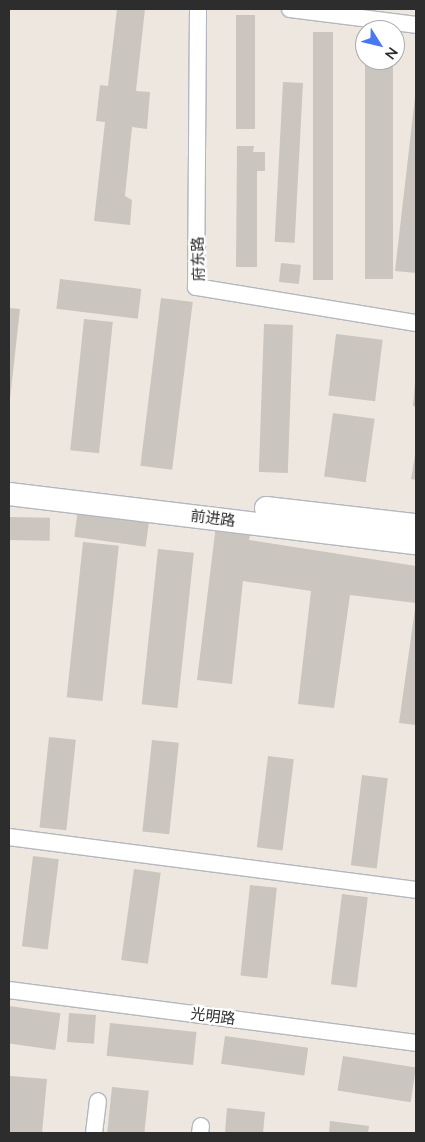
<!DOCTYPE html>
<html>
<head>
<meta charset="utf-8">
<style>
	body { margin:0 }
	#map { position:relative; width:425px; height:1142px; overflow:hidden; background:#eee7e0; font-family:Lato,"Noto Sans SC",sans-serif }
	div>[style] { position:absolute }
	.building>* { inset:0; background:#cac5be; transform-origin:0 0 }
	.roads { filter:drop-shadow(1px 0 #b3b7c0) drop-shadow(-1px 0 #b3b7c0) drop-shadow(0 1px #b3b7c0) drop-shadow(0 -1px #b3b7c0) }
	.street>* { height:16px; margin:-8px; padding:0 8px; transform-origin:8px; border-radius:8px; background:#fff }
	.secondary>* { height:22px; margin:-11px; padding:0 11px; transform-origin:11px; border-radius:11px; background:#fff }
	span { translate:-50% -50%; white-space:nowrap; text-align:center; line-height:1.15; -webkit-text-stroke:4.5px #fff; paint-order:stroke }
	.street-label { font-size:15px; color:#2d2d2d }
	.frame { position:absolute; inset:0; border:10px solid #2d2d2d; pointer-events:none }
	.north { position:absolute; left:355px; top:20px; width:50px; height:50px; box-sizing:border-box; background:#fff; border:1px solid #ababab; border-radius:50%; rotate:126deg; font-size:14px; font-weight:700; line-height:20px; text-align:center; color:#2d2d2d }
	.north::after { content:''; display:block; margin:auto; width:18px; height:22px; background:#4877f3; clip-path:polygon(50% 0,100% 100%,50% 72%,0 100%) }
</style>
</head>
<body>
<div id="map">
	<div class="building">
		<i style="clip-path:polygon(117px 9px,145px 9px,136px 91px,150px 92px,147px 129px,132px 127px,125px 196px,132px 200px,130px 225px,94px 221px,105px 122px,96px 121px,100px 85px,108px 86px)"></i>
		<i style="left:236px;top:15px;width:19px;height:114px"></i>
		<i style="left:313px;top:32px;width:20px;height:248px"></i>
		<i style="left:365px;top:60px;width:28px;height:219px"></i>
		<i style="left:283px;top:82px;width:20px;height:160px;rotate:3deg"></i>
		<i style="clip-path:polygon(415px 97px,416px 97px,416px 273px,395px 271px)"></i>
		<i style="clip-path:polygon(237px 146px,254px 146px,253px 152px,265px 152px,265px 171px,257px 171px,257px 267px,236px 267px)"></i>
		<i style="left:281px;top:263px;width:20px;height:19px;rotate:6deg"></i>
		<i style="left:60px;top:279px;width:82px;height:30px;rotate:7deg"></i>
		<i style="left:161px;top:298px;width:32px;height:169px;rotate:7deg"></i>
		<i style="clip-path:polygon(9px 308px,20px 309px,10px 399px,9px 399px)"></i>
		<i style="left:84px;top:319px;width:29px;height:132px;rotate:6deg"></i>
		<i style="left:264px;top:324px;width:29px;height:148px;rotate:2deg"></i>
		<i style="left:336px;top:334px;width:47px;height:62px;rotate:7deg"></i>
		<i style="clip-path:polygon(415px 382px,416px 382px,416px 407px,413px 406px)"></i>
		<i style="left:333px;top:413px;width:42px;height:64px;rotate:8deg"></i>
		<i style="clip-path:polygon(415px 455px,416px 455px,416px 480px,411px 479px)"></i>
		<i style="left:78px;top:510px;width:72px;height:27px;rotate:8deg"></i>
		<i style="left:9px;top:517px;width:41px;height:23px;rotate:1deg"></i>
		<i style="clip-path:polygon(216px 525px,251px 529px,249px 540px,416px 566px,416px 603px,350px 595px,334px 708px,298px 704px,311px 591px,243px 581px,232px 684px,197px 680px)"></i>
		<i style="left:83px;top:542px;width:36px;height:156px;rotate:6deg"></i>
		<i style="left:158px;top:549px;width:36px;height:156px;rotate:6deg"></i>
		<i style="clip-path:polygon(415px 609px,416px 609px,416px 725px,399px 723px)"></i>
		<i style="left:49px;top:737px;width:27px;height:91px;rotate:6deg"></i>
		<i style="left:152px;top:740px;width:27px;height:92px;rotate:6deg"></i>
		<i style="left:268px;top:756px;width:26px;height:92px;rotate:7deg"></i>
		<i style="left:362px;top:775px;width:26px;height:91px;rotate:7deg"></i>
		<i style="left:33px;top:856px;width:26px;height:91px;rotate:7deg"></i>
		<i style="left:134px;top:869px;width:27px;height:92px;rotate:8deg"></i>
		<i style="left:250px;top:885px;width:27px;height:91px;rotate:6deg"></i>
		<i style="left:342px;top:894px;width:26px;height:91px;rotate:7deg"></i>
		<i style="left:9px;top:1006px;width:52px;height:37px;rotate:8deg"></i>
		<i style="left:69px;top:1013px;width:27px;height:29px;rotate:4deg"></i>
		<i style="left:110px;top:1023px;width:87px;height:33px;rotate:6deg"></i>
		<i style="left:225px;top:1036px;width:84px;height:28px;rotate:8deg"></i>
		<i style="left:343px;top:1056px;width:74px;height:35px;rotate:9deg"></i>
		<i style="clip-path:polygon(10px 1076px,47px 1079px,42px 1133px,9px 1133px)"></i>
		<i style="left:112px;top:1087px;width:37px;height:46px;rotate:6deg"></i>
		<i style="clip-path:polygon(227px 1108px,265px 1112px,263px 1133px,225px 1133px)"></i>
		<i style="clip-path:polygon(330px 1121px,369px 1126px,368px 1133px,329px 1133px)"></i>
	</div>
	<div class="roads">
		<div class="street">
			<i style="left:198px;top:9px;width:278px;rotate:90.4deg"></i>
			<i style="left:196px;top:287px;width:223px;rotate:9.3deg"></i>
			<i style="left:290px;top:9px;width:127px;rotate:7.2deg"></i>
			<i style="left:9px;top:837px;width:410px;rotate:7.4deg"></i>
			<i style="left:9px;top:990px;width:410px;rotate:7.4deg"></i>
			<i style="left:94px;top:1133px;width:32px;rotate:-83deg"></i>
			<i style="left:200px;top:1133px;width:7px;rotate:-82deg"></i>
		</div>
		<div class="secondary">
			<i style="left:9px;top:494px;width:410px;rotate:6.9deg"></i>
			<i style="left:266px;top:508px;width:151px;rotate:6.5deg"></i>
		</div>
	</div>
	<div class="street-label">
		<span style="left:198px;top:259px;rotate:-92deg">府东路</span>
		<span style="left:213px;top:518px;rotate:7deg">前进路</span>
		<span style="left:213px;top:1016px;rotate:7deg">光明路</span>
	</div>
	<div class="frame"></div>
	<div class="north">N</div>
</div>
</body>
</html>
